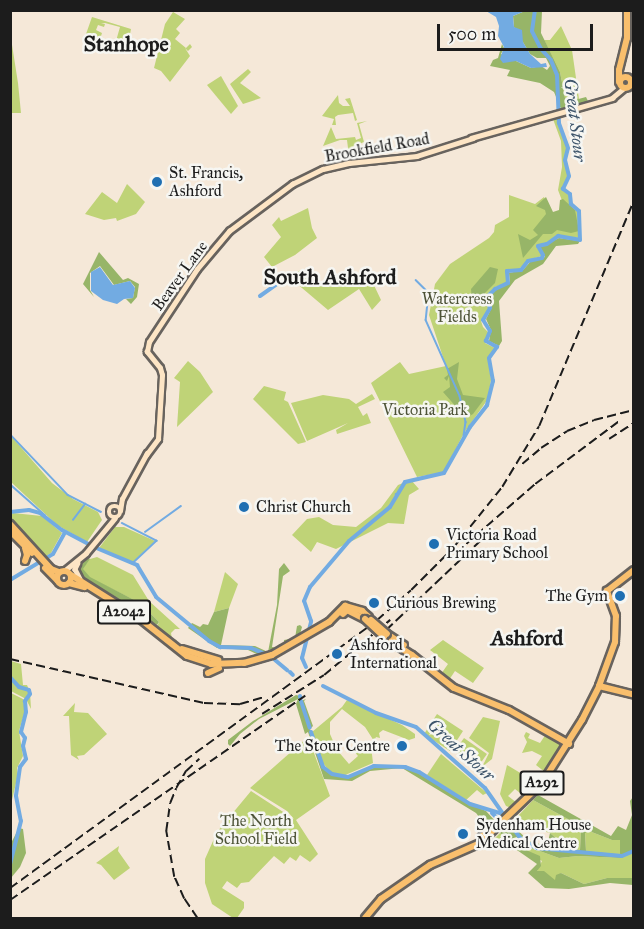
<!DOCTYPE html>
<html>
<head>
<meta charset="utf-8">
<style>
	body { margin:0 }
	#map { position:relative; width:644px; height:929px; overflow:hidden; background:#f5e8d8; font-family:"IM FELL Great Primer",serif }
	div>[style] { position:absolute }
	.green>* { inset:0; background:#bfd377; transform-origin:0 0 }
	.forest>* { inset:0; background:#97b568 }
	.water>* { inset:0; background:#72abe2 }
	.stream>* { height:1.5px; margin:-0.75px; padding:0 0.75px; transform-origin:0.75px; border-radius:0.75px; background:#72abe2 }
	.river>* { height:4px; margin:-2px; padding:0 2px; transform-origin:2px; border-radius:2px; background:#72abe2 }
	.roads { filter:drop-shadow(2px 0 #68635e) drop-shadow(-2px 0 #68635e) drop-shadow(0 2px #68635e) drop-shadow(0 -2px #68635e) }
	.secondary>* { height:4.5px; margin:-2.25px; padding:0 2.25px; transform-origin:2.25px; border-radius:2.25px; background:#fde5c5 }
	.secondary>.ring { margin:-2.25px; padding:0; box-sizing:content-box; background:none; border:4.5px solid #fde5c5; border-radius:50% }
	.primary>* { height:6px; margin:-3px; padding:0 3px; transform-origin:3px; border-radius:3px; background:#f9bf6d }
	.primary>.ring { margin:-3px; padding:0; box-sizing:content-box; background:none; border:6px solid #f9bf6d; border-radius:50% }
	.rail>* { height:1.5px; margin-top:-0.75px; transform-origin:0; background:repeating-linear-gradient(90deg,#1c1c1c 0 9px,transparent 0 13.5px) }
	.bridges { filter:drop-shadow(2px 0 #68635e) drop-shadow(-2px 0 #68635e) drop-shadow(0 2px #68635e) drop-shadow(0 -2px #68635e) }
	.primary-bridge>* { height:6px; margin:-3px; padding:0 3px; transform-origin:3px; border-radius:3px; background:#f9bf6d }
	.dots>* { width:16px; height:16px; translate:-50% -50%; box-sizing:border-box; border:3px solid #f6f6f2; border-radius:50% }
	span { translate:-50% -50%; white-space:nowrap; text-align:center; line-height:1.15; -webkit-text-stroke:5px #f6f6f2; paint-order:stroke }
	.shield-label span { padding:2px 4px; background:#f6f6f2; border:2px solid; border-radius:4px; -webkit-text-stroke-width:0 }
	.shield-label { font-size:15px; color:#1c1c1c; font-weight:700 }
	.street-label { font-size:16px; color:#1c1c1c }
	.poi-label { font-size:16px; color:#1c1c1c }
	.left { translate:0 -50%; text-align:left }
	.right { translate:-100% -50%; text-align:right }
	.park-label { font-size:16px; color:#4d5337 }
	.water-label { font-size:18px; color:#3e556b; font-style:italic }
	.district-label { font-size:22px; color:#1c1c1c; font-weight:700 }
	.frame { position:absolute; inset:0; border:12px solid #1c1c1c; pointer-events:none }
	.scale { position:absolute; left:437px; top:24px; width:156px; height:27px; box-sizing:border-box; border:3px solid #1c1c1c; border-top:0; padding-left:8px; font-size:18px; line-height:21px; white-space:nowrap; color:#1c1c1c; -webkit-text-stroke:4px #f6f6f2; paint-order:stroke }
</style>
</head>
<body>
<div id="map">
	<div class="green">
		<i style="clip-path:polygon(173px 12px,185px 19px,176px 29px,180px 33px,175px 39px,186px 48px,190px 44px,192px 47px,188px 51px,185px 48px,190px 56px,170px 82px,161px 71px,154px 68px,165px 24px)"></i>
		<i style="clip-path:polygon(92px 17px,131px 29px,128px 45px,116px 41px,120px 27px,105px 23px,101px 24px,105px 24px,104px 27px,98px 25px,96px 30px,102px 33px,100px 39px,86px 34px)"></i>
		<i style="clip-path:polygon(561px 26px,572px 50px,579px 99px,570px 101px,565px 98px,560px 72px,544px 40px,550px 40px)"></i>
		<i style="clip-path:polygon(10px 32px,18px 83px,21px 113px,11px 113px)"></i>
		<i style="clip-path:polygon(248px 69px,251px 72px,240px 83px,261px 98px,243px 104px,230px 84px)"></i>
		<i style="clip-path:polygon(221px 76px,238px 106px,231px 114px,207px 85px)"></i>
		<i style="clip-path:polygon(338px 95px,339px 103px,343px 106px,350px 106px,345px 99px,350px 98px,357px 120px,355px 121px,353px 113px,338px 115px,335px 117px,336px 125px,332px 125px,334px 119px,322px 116px)"></i>
		<i style="clip-path:polygon(558px 118px,558px 125px,567px 148px,564px 161px,568px 177px,562px 188px,569px 194px,569px 204px,578px 212px,579px 238px,557px 235px,546px 244px,536px 245px,542px 256px,528px 260px,519px 269px,506px 270px,507px 283px,495px 287px,484px 297px,483px 301px,489px 308px,481px 321px,483px 327px,488px 332px,485px 343px,495px 348px,488px 359px,491px 380px,488px 399px,464px 433px,444px 472px,417px 477px,371px 383px,400px 362px,409px 374px,446px 366px,429px 315px,435px 284px,450px 264px,489px 238px,494px 232px,495px 225px,509px 217px,509px 195px,535px 204px,544px 197px,553px 219px,567px 214px,558px 190px,562px 167px,561px 141px,553px 119px)"></i>
		<i style="clip-path:polygon(367px 121px,359px 124px,364px 142px,352px 147px,354px 157px,349px 156px,347px 140px,340px 140px,323px 146px,331px 127px,336px 139px,355px 137px,356px 140px,361px 138px,357px 123px)"></i>
		<i style="clip-path:polygon(127px 184px,145px 202px,136px 214px,117px 221px,116px 218px,104px 220px,85px 214px,102px 192px,117px 203px)"></i>
		<i style="clip-path:polygon(308px 208px,312px 228px,317px 238px,295px 255px,272px 267px,264px 257px,281px 237px,272px 225px,279px 217px,281px 221px)"></i>
		<i style="clip-path:polygon(302px 269px,316px 284px,357px 287px,372px 281px,381px 300px,372px 310px,359px 289px,328px 310px,289px 277px)"></i>
		<i style="clip-path:polygon(188px 361px,200px 372px,213px 392px,177px 427px,180px 382px,174px 378px)"></i>
		<i style="clip-path:polygon(264px 386px,286px 392px,284px 400px,288px 402px,306px 442px,298px 444px,253px 399px)"></i>
		<i style="clip-path:polygon(372px 394px,375px 399px,358px 407px,363px 416px,367px 413px,371px 423px,337px 434px,336px 430px,348px 423px,307px 441px,291px 403px,323px 395px,349px 399px,356px 404px)"></i>
		<i style="clip-path:polygon(11px 436px,52px 483px,73px 499px,98px 512px,102px 520px,87px 542px,57px 525px,11px 482px)"></i>
		<i style="clip-path:polygon(411px 480px,419px 489px,409px 495px,404px 524px,388px 523px,336px 549px,317px 542px,311px 552px,292px 535px,307px 519px,319px 517px,333px 525px,356px 527px,381px 508px,398px 485px)"></i>
		<i style="clip-path:polygon(13px 513px,42px 516px,62px 533px,51px 553px,45px 557px,11px 520px,11px 514px)"></i>
		<i style="clip-path:polygon(115px 527px,124px 527px,155px 541px,133px 562px,99px 548px)"></i>
		<i style="clip-path:polygon(97px 557px,133px 575px,149px 601px,180px 629px,175px 629px,171px 633px,172px 639px,177px 640px,175px 642px,156px 629px,159px 622px,140px 603px,90px 578px,82px 569px,90px 559px)"></i>
		<i style="clip-path:polygon(225px 572px,238px 584px,229px 608px,214px 612px)"></i>
		<i style="clip-path:polygon(443px 640px,484px 668px,473px 683px,455px 671px,449px 680px,441px 674px,448px 664px,430px 650px)"></i>
		<i style="clip-path:polygon(11px 661px,21px 664px,23px 685px,27px 685px,30px 692px,31px 709px,26px 699px,11px 691px)"></i>
		<i style="clip-path:polygon(11px 693px,23px 699px,25px 711px,19px 731px,23px 756px,17px 768px,18px 775px,12px 800px)"></i>
		<i style="clip-path:polygon(347px 700px,402px 725px,415px 734px,415px 738px,409px 740px,383px 730px,379px 733px,380px 738px,376px 737px,374px 741px,365px 727px,342px 709px,330px 722px,330px 734px,337px 750px,349px 764px,358px 756px,353px 750px,359px 746px,371px 746px,373px 763px,343px 776px,330px 772px,323px 763px,312px 732px,342px 707px)"></i>
		<i style="clip-path:polygon(75px 703px,74px 712px,88px 713px,107px 734px,84px 755px,77px 756px,79px 760px,71px 755px,69px 716px,63px 716px)"></i>
		<i style="left:437px;top:714px;width:31px;height:24px;rotate:33deg"></i>
		<i style="clip-path:polygon(483px 717px,500px 721px,492px 759px,482px 767px,489px 753px,469px 738px)"></i>
		<i style="clip-path:polygon(526px 732px,530px 734px,528px 738px,540px 743px,546px 734px,560px 741px,562px 750px,546px 773px,536px 765px,542px 756px,532px 751px,522px 753px,527px 742px,524px 736px)"></i>
		<i style="clip-path:polygon(308px 737px,330px 796px,296px 820px,318px 854px,310px 862px,300px 855px,296px 861px,290px 857px,284px 864px,274px 856px,249px 882px,241px 883px,237px 888px,227px 881px,222px 888px,244px 902px,244px 908px,237px 918px,233px 918px,212px 904px,205px 883px,205px 859px,217px 832px,251px 791px,294px 819px,287px 811px,250px 788px)"></i>
		<i style="left:464px;top:738px;width:28px;height:16px;rotate:35deg"></i>
		<i style="clip-path:polygon(441px 754px,481px 788px,487px 793px,483px 795px,477px 790px,465px 801px,427px 775px)"></i>
		<i style="clip-path:polygon(507px 765px,522px 774px,521px 780px,526px 785px,520px 793px,515px 789px,508px 796px,517px 803px,511px 808px,506px 806px,500px 794px)"></i>
		<i style="clip-path:polygon(533px 800px,577px 824px,581px 830px,580px 850px,555px 847px,557px 839px,550px 833px,529px 827px,518px 816px)"></i>
		<i style="clip-path:polygon(589px 831px,612px 840px,621px 839px,620px 854px,586px 851px,585px 832px)"></i>
		<i style="clip-path:polygon(500px 833px,509px 840px,559px 858px,578px 856px,621px 858px,633px 852px,633px 878px,607px 878px,584px 884px,561px 873px,555px 881px,537px 871px,542px 861px,519px 847px,514px 848px,503px 840px,491px 850px,490px 843px)"></i>
		<i style="clip-path:polygon(119px 846px,118px 851px,130px 868px,114px 880px,101px 865px,96px 863px)"></i>
	</div>
	<div class="forest">
		<i style="clip-path:polygon(525px 11px,542px 11px,541px 33px,560px 72px,565px 98px,571px 101px,586px 97px,588px 101px,561px 109px,554px 92px,540px 83px,507px 76px,510px 70px,490px 66px,493px 60px,498px 58px,502px 44px,504px 48px,501px 54px,531px 68px,541px 66px,547px 70px,550px 66px,546px 58px,537px 58px,530px 54px,514px 27px,513px 16px)"></i>
		<i style="clip-path:polygon(546px 197px,553px 212px,559px 210px,560px 200px,563px 199px,575px 210px,579px 231px,571px 233px,557px 230px,552px 234px,543px 234px,523px 258px,518px 234px,530px 240px,538px 235px,533px 230px,546px 214px,545px 210px,536px 206px)"></i>
		<i style="clip-path:polygon(559px 238px,580px 241px,578px 244px,556px 246px,543px 264px,515px 280px,499px 301px,502px 341px,499px 346px,489px 341px,491px 330px,486px 319px,492px 307px,487px 299px,496px 290px,510px 283px,509px 273px,523px 270px,531px 261px,545px 257px,540px 247px)"></i>
		<i style="clip-path:polygon(99px 252px,123px 280px,128px 278px,139px 284px,137px 297px,131px 304px,126px 299px,133px 298px,135px 287px,130px 281px,114px 285px,100px 266px,90px 273px,90px 290px,94px 297px,83px 284px)"></i>
		<i style="clip-path:polygon(490px 267px,498px 269px,495px 283px,477px 301px,472px 301px,471px 289px)"></i>
		<i style="clip-path:polygon(459px 362px,457px 379px,463px 395px,485px 398px,473px 414px,466px 418px,443px 392px,450px 387px,449px 376px,447px 381px,444px 378px,448px 375px,447px 369px)"></i>
		<i style="clip-path:polygon(86px 555px,90px 559px,83px 569px,90px 577px,140px 603px,159px 622px,157px 625px,84px 580px,78px 567px)"></i>
		<i style="clip-path:polygon(284px 563px,290px 571px,283px 576px,272px 647px,278px 648px,279px 644px,284px 644px,284px 640px,295px 638px,297px 626px,300px 625px,302px 627px,299px 638px,269px 653px,261px 656px,248px 650px,217px 648px,188px 628px,192px 623px,200px 627px,203px 624px,208px 625px,214px 612px,229px 608px,221px 645px,255px 646px,268px 652px,277px 605px,279px 569px)"></i>
		<i style="clip-path:polygon(296px 695px,300px 696px,301px 701px,306px 699px,304px 701px,313px 726px,310px 729px,323px 766px,329px 772px,342px 777px,352px 776px,381px 765px,414px 769px,467px 803px,486px 811px,497px 823px,485px 831px,483px 822px,476px 813px,402px 768px,370px 771px,352px 781px,324px 779px,308px 732px,305px 734px,296px 704px,298px 699px,259px 719px,240px 734px,230px 746px,228px 744px,228px 740px,253px 721px)"></i>
		<i style="clip-path:polygon(evenodd,538px 795px,611px 836px,618px 826px,626px 830px,632px 815px,630px 801px,633px 797px,633px 852px,621px 858px,578px 856px,559px 858px,509px 840px,500px 833px,510px 823px,529px 841px,547px 846px,550px 833px,557px 839px,555px 847px,580px 850px,581px 830px,577px 824px,533px 800px,538px 795px,589px 831px,612px 840px,620px 840px,620px 854px,586px 851px,585px 833px,589px 831px)"></i>
		<i style="clip-path:polygon(19px 828px,23px 829px,26px 853px,20px 867px,11px 878px,11px 843px)"></i>
		<i style="clip-path:polygon(519px 847px,540px 856px,541px 866px,537px 871px,544px 871px,555px 880px,556px 875px,561px 873px,584px 884px,607px 878px,633px 878px,633px 885px,610px 883px,569px 889px,545px 888px,528px 873px,537px 864px,514px 848px)"></i>
	</div>
	<div class="water">
		<i style="clip-path:polygon(486px 11px,525px 11px,513px 16px,514px 27px,522px 30px,523px 42px,530px 54px,541px 64px,546px 63px,547px 67px,531px 68px,516px 61px,503px 63px,500px 59px,504px 47px,498px 36px,499px 26px,496px 17px)"></i>
		<i style="clip-path:polygon(100px 267px,113px 285px,130px 281px,135px 288px,133px 298px,124px 299px,117px 304px,103px 300px,91px 291px,91px 272px)"></i>
	</div>
	<div class="stream">
		<i style="left:416px;top:280px;width:18px;rotate:45deg"></i>
		<i style="left:429px;top:293px;width:27px;rotate:96deg"></i>
		<i style="left:426px;top:320px;width:83px;rotate:65.9deg"></i>
		<i style="left:460px;top:396px;width:27px;rotate:77deg"></i>
		<i style="left:466px;top:422px;width:14px;rotate:98deg"></i>
		<i style="left:10px;top:434px;width:84px;rotate:46.4deg"></i>
		<i style="left:68px;top:495px;width:37px;rotate:27deg"></i>
		<i style="left:10px;top:484px;width:47px;rotate:41.5deg"></i>
		<i style="left:396px;top:494px;width:1px;rotate:45deg"></i>
		<i style="left:73px;top:520px;width:20px;rotate:-53deg"></i>
		<i style="left:122px;top:523px;width:39px;rotate:27deg"></i>
		<i style="left:157px;top:541px;width:33px;rotate:137deg"></i>
		<i style="left:145px;top:532px;width:44px;rotate:-35.8deg"></i>
	</div>
	<div class="river">
		<i style="left:260px;top:296px;width:21px;rotate:-35deg"></i>
		<i style="left:10px;top:512px;width:19px;rotate:-6deg"></i>
		<i style="left:29px;top:510px;width:11px;rotate:15deg"></i>
		<i style="left:40px;top:513px;width:28px;rotate:38deg"></i>
		<i style="left:62px;top:530px;width:32px;rotate:28deg"></i>
		<i style="left:94px;top:547px;width:47px;rotate:22.7deg"></i>
		<i style="left:137px;top:565px;width:37px;rotate:59deg"></i>
		<i style="left:156px;top:597px;width:69px;rotate:39.7deg"></i>
		<i style="left:209px;top:641px;width:13px;rotate:29deg"></i>
		<i style="left:220px;top:647px;width:31px;rotate:2deg"></i>
		<i style="left:251px;top:648px;width:15px;rotate:23deg"></i>
		<i style="left:10px;top:580px;width:50px;rotate:-31.2deg"></i>
		<i style="left:53px;top:554px;width:25px;rotate:-61deg"></i>
		<i style="left:275px;top:660px;width:16px;rotate:40deg"></i>
		<i style="left:306px;top:667px;width:10px;rotate:-114deg"></i>
		<i style="left:302px;top:658px;width:38px;rotate:-76deg"></i>
		<i style="left:311px;top:621px;width:21px;rotate:-109deg"></i>
		<i style="left:304px;top:601px;width:15px;rotate:-67deg"></i>
		<i style="left:310px;top:587px;width:60px;rotate:-49.7deg"></i>
		<i style="left:349px;top:541px;width:53px;rotate:-39.7deg"></i>
		<i style="left:390px;top:507px;width:29px;rotate:-59deg"></i>
		<i style="left:405px;top:482px;width:40px;rotate:-13deg"></i>
		<i style="left:444px;top:473px;width:53px;rotate:-60.5deg"></i>
		<i style="left:470px;top:427px;width:28px;rotate:-52deg"></i>
		<i style="left:487px;top:405px;width:25px;rotate:-76deg"></i>
		<i style="left:493px;top:381px;width:23px;rotate:-100deg"></i>
		<i style="left:489px;top:358px;width:14px;rotate:-54deg"></i>
		<i style="left:497px;top:347px;width:13px;rotate:-151deg"></i>
		<i style="left:486px;top:341px;width:11px;rotate:-68deg"></i>
		<i style="left:490px;top:331px;width:13px;rotate:-122deg"></i>
		<i style="left:483px;top:320px;width:14px;rotate:-60deg"></i>
		<i style="left:490px;top:308px;width:11px;rotate:-112deg"></i>
		<i style="left:486px;top:298px;width:13px;rotate:-45deg"></i>
		<i style="left:495px;top:289px;width:14px;rotate:-25deg"></i>
		<i style="left:508px;top:283px;width:12px;rotate:-95deg"></i>
		<i style="left:507px;top:271px;width:14px;rotate:-4deg"></i>
		<i style="left:521px;top:270px;width:11px;rotate:-52deg"></i>
		<i style="left:528px;top:261px;width:14px;rotate:-12deg"></i>
		<i style="left:542px;top:258px;width:3px;rotate:-72deg"></i>
		<i style="left:543px;top:255px;width:10px;rotate:-119deg"></i>
		<i style="left:538px;top:246px;width:9px;rotate:-13deg"></i>
		<i style="left:547px;top:244px;width:14px;rotate:-36deg"></i>
		<i style="left:558px;top:236px;width:22px;rotate:10deg"></i>
		<i style="left:580px;top:240px;width:29px;rotate:-92deg"></i>
		<i style="left:579px;top:211px;width:11px;rotate:-139deg"></i>
		<i style="left:571px;top:204px;width:10px;rotate:-96deg"></i>
		<i style="left:570px;top:194px;width:9px;rotate:-144deg"></i>
		<i style="left:563px;top:189px;width:14px;rotate:-65deg"></i>
		<i style="left:569px;top:176px;width:16px;rotate:-104deg"></i>
		<i style="left:565px;top:160px;width:12px;rotate:-76deg"></i>
		<i style="left:568px;top:148px;width:27px;rotate:-110deg"></i>
		<i style="left:559px;top:123px;width:48px;rotate:-92.4deg"></i>
		<i style="left:557px;top:75px;width:16px;rotate:-112deg"></i>
		<i style="left:551px;top:60px;width:15px;rotate:-132deg"></i>
		<i style="left:541px;top:49px;width:20px;rotate:-117deg"></i>
		<i style="left:532px;top:31px;width:21px;rotate:-82deg"></i>
		<i style="left:290px;top:672px;width:4px;rotate:45deg"></i>
		<i style="left:10px;top:677px;width:13px;rotate:48deg"></i>
		<i style="left:19px;top:687px;width:10px;rotate:17deg"></i>
		<i style="left:29px;top:690px;width:4px;rotate:76deg"></i>
		<i style="left:30px;top:694px;width:9px;rotate:126deg"></i>
		<i style="left:25px;top:701px;width:11px;rotate:85deg"></i>
		<i style="left:26px;top:712px;width:21px;rotate:104deg"></i>
		<i style="left:21px;top:732px;width:7px;rotate:56deg"></i>
		<i style="left:25px;top:738px;width:8px;rotate:104deg"></i>
		<i style="left:23px;top:746px;width:13px;rotate:77deg"></i>
		<i style="left:26px;top:759px;width:10px;rotate:127deg"></i>
		<i style="left:20px;top:767px;width:29px;rotate:98deg"></i>
		<i style="left:16px;top:796px;width:25px;rotate:79deg"></i>
		<i style="left:21px;top:821px;width:44px;rotate:104.3deg"></i>
		<i style="left:323px;top:686px;width:59px;rotate:27deg"></i>
		<i style="left:376px;top:713px;width:42px;rotate:19.3deg"></i>
		<i style="left:416px;top:727px;width:92px;rotate:41.5deg"></i>
		<i style="left:485px;top:788px;width:61px;rotate:55deg"></i>
		<i style="left:520px;top:838px;width:19px;rotate:32deg"></i>
		<i style="left:536px;top:848px;width:86px;rotate:5.3deg"></i>
		<i style="left:622px;top:856px;width:13px;rotate:-23deg"></i>
		<i style="left:300px;top:696px;width:1px;rotate:90deg"></i>
		<i style="left:301px;top:701px;width:28px;rotate:72deg"></i>
		<i style="left:311px;top:732px;width:37px;rotate:71deg"></i>
		<i style="left:323px;top:767px;width:11px;rotate:38deg"></i>
		<i style="left:332px;top:774px;width:16px;rotate:11deg"></i>
		<i style="left:348px;top:777px;width:28px;rotate:-23deg"></i>
		<i style="left:374px;top:766px;width:31px;rotate:2deg"></i>
		<i style="left:405px;top:767px;width:15px;rotate:20deg"></i>
		<i style="left:419px;top:772px;width:60px;rotate:32.1deg"></i>
		<i style="left:470px;top:804px;width:34px;rotate:17deg"></i>
		<i style="left:492px;top:813px;width:21px;rotate:45deg"></i>
		<i style="left:507px;top:828px;width:7px;rotate:16deg"></i>
	</div>
	<div class="roads">
		<div class="secondary">
			<i style="left:471px;top:138px;width:147px;rotate:-15.8deg"></i>
			<i style="left:612px;top:98px;width:16px;rotate:-40deg"></i>
			<i style="left:146px;top:455px;width:20px;rotate:-53deg"></i>
			<i style="left:158px;top:439px;width:64px;rotate:-86.4deg"></i>
			<i style="left:162px;top:375px;width:7px;rotate:-106deg"></i>
			<i style="left:160px;top:368px;width:21px;rotate:-129deg"></i>
			<i style="left:147px;top:352px;width:10px;rotate:-79deg"></i>
			<i style="left:149px;top:342px;width:87px;rotate:-56.7deg"></i>
			<i style="left:197px;top:269px;width:50px;rotate:-49.9deg"></i>
			<i style="left:229px;top:231px;width:79px;rotate:-36.7deg"></i>
			<i style="left:292px;top:184px;width:34px;rotate:-26deg"></i>
			<i style="left:323px;top:169px;width:27px;rotate:-13deg"></i>
			<i style="left:349px;top:163px;width:68px;rotate:-5.9deg"></i>
			<i style="left:417px;top:156px;width:59px;rotate:-17.8deg"></i>
			<i class="ring" style="left:109.5px;top:506.5px;width:6.5px;height:6.5px"></i>
			<i style="left:120px;top:511px;width:12px;rotate:-81deg"></i>
			<i style="left:122px;top:499px;width:52px;rotate:-61.5deg"></i>
			<i style="left:78px;top:563px;width:7px;rotate:117deg"></i>
			<i style="left:75px;top:569px;width:11px;rotate:63deg"></i>
			<i style="left:64px;top:571px;width:28px;rotate:-39deg"></i>
			<i style="left:86px;top:553px;width:45px;rotate:-50.4deg"></i>
		</div>
		<div class="primary">
			<i class="ring" style="left:619.5px;top:76.5px;width:5px;height:5px"></i>
			<i style="left:619px;top:82px;width:12px;rotate:-90deg"></i>
			<i style="left:619px;top:70px;width:33px;rotate:-76deg"></i>
			<i style="left:627px;top:38px;width:28px;rotate:-90deg"></i>
			<i style="left:10px;top:524px;width:61px;rotate:47.7deg"></i>
			<i style="left:51px;top:569px;width:9px;rotate:21deg"></i>
			<i style="left:10px;top:531px;width:31px;rotate:45deg"></i>
			<i style="left:25px;top:561px;width:6px;rotate:-72deg"></i>
			<i style="left:27px;top:555px;width:7px;rotate:-106deg"></i>
			<i style="left:45px;top:568px;width:17px;rotate:45deg"></i>
			<i class="ring" style="left:57px;top:571px;width:8px;height:8px"></i>
			<i style="left:71px;top:575px;width:80px;rotate:32.3deg"></i>
			<i style="left:139px;top:618px;width:61px;rotate:38.4deg"></i>
			<i style="left:187px;top:656px;width:25px;rotate:18deg"></i>
			<i style="left:211px;top:664px;width:33px;rotate:-2deg"></i>
			<i style="left:244px;top:663px;width:29px;rotate:-16deg"></i>
			<i style="left:272px;top:655px;width:66px;rotate:-30.1deg"></i>
			<i style="left:329px;top:622px;width:23px;rotate:-45deg"></i>
			<i style="left:345px;top:606px;width:18px;rotate:16deg"></i>
			<i style="left:362px;top:611px;width:9px;rotate:41deg"></i>
			<i style="left:69px;top:583px;width:16px;rotate:15deg"></i>
			<i style="left:343px;top:614px;width:6px;rotate:-45deg"></i>
			<i style="left:347px;top:610px;width:20px;rotate:27deg"></i>
			<i style="left:387px;top:634px;width:20px;rotate:33deg"></i>
			<i style="left:384px;top:637px;width:33px;rotate:33deg"></i>
			<i style="left:412px;top:655px;width:53px;rotate:38.2deg"></i>
			<i style="left:454px;top:688px;width:59px;rotate:21.8deg"></i>
			<i style="left:509px;top:710px;width:69px;rotate:29.5deg"></i>
			<i style="left:182px;top:649px;width:38px;rotate:17deg"></i>
			<i style="left:208px;top:673px;width:12px;rotate:-24deg"></i>
			<i style="left:599px;top:686px;width:36px;rotate:14deg"></i>
			<i class="ring" style="left:480.5px;top:834.5px;width:1px;height:1px"></i>
			<i style="left:487px;top:836px;width:76px;rotate:-43.9deg"></i>
			<i style="left:542px;top:783px;width:75px;rotate:-57.6deg"></i>
			<i style="left:582px;top:720px;width:38px;rotate:-63deg"></i>
			<i style="left:599px;top:686px;width:47px;rotate:-70deg"></i>
			<i style="left:615px;top:642px;width:26px;rotate:-88deg"></i>
			<i style="left:616px;top:616px;width:27px;rotate:-110deg"></i>
			<i style="left:607px;top:591px;width:34px;rotate:-38deg"></i>
			<i style="left:365px;top:918px;width:25px;rotate:-50deg"></i>
			<i style="left:381px;top:899px;width:60px;rotate:-34.8deg"></i>
			<i style="left:430px;top:865px;width:58px;rotate:-23.5deg"></i>
		</div>
	</div>
	<div class="rail">
		<i style="left:609px;top:439px;width:30px;rotate:-33deg"></i>
		<i style="left:522px;top:464px;width:25px;rotate:-40deg"></i>
		<i style="left:541px;top:448px;width:31px;rotate:-33deg"></i>
		<i style="left:567px;top:431px;width:29px;rotate:-22deg"></i>
		<i style="left:594px;top:420px;width:41px;rotate:-14deg"></i>
		<i style="left:466px;top:544px;width:91px;rotate:-41deg"></i>
		<i style="left:535px;top:484px;width:104px;rotate:-36.8deg"></i>
		<i style="left:386px;top:630px;width:129px;rotate:-43.4deg"></i>
		<i style="left:10px;top:659px;width:199px;rotate:12.8deg"></i>
		<i style="left:204px;top:703px;width:36px;rotate:2deg"></i>
		<i style="left:240px;top:704px;width:26px;rotate:-16deg"></i>
		<i style="left:262px;top:714px;width:73px;rotate:-32.2deg"></i>
		<i style="left:324px;top:675px;width:86px;rotate:-39.8deg"></i>
		<i style="left:10px;top:888px;width:454px;rotate:-36.1deg"></i>
		<i style="left:377px;top:620px;width:45px;rotate:-41.4deg"></i>
		<i style="left:411px;top:590px;width:59px;rotate:-45deg"></i>
		<i style="left:453px;top:548px;width:78px;rotate:-51.2deg"></i>
		<i style="left:502px;top:487px;width:71px;rotate:-58.8deg"></i>
		<i style="left:539px;top:426px;width:245px;rotate:-67.2deg"></i>
		<i style="left:10px;top:900px;width:359px;rotate:-34.7deg"></i>
		<i style="left:197px;top:918px;width:23px;rotate:-124deg"></i>
		<i style="left:184px;top:899px;width:24px;rotate:-114deg"></i>
		<i style="left:174px;top:877px;width:47px;rotate:-99.9deg"></i>
		<i style="left:166px;top:831px;width:28px;rotate:-82deg"></i>
		<i style="left:170px;top:803px;width:16px;rotate:-68deg"></i>
		<i style="left:176px;top:788px;width:20px;rotate:-60deg"></i>
		<i style="left:186px;top:771px;width:18px;rotate:-43deg"></i>
	</div>
	<div class="bridges">
		<div class="primary-bridge">
			<i style="left:365px;top:619px;width:26px;rotate:43deg"></i>
			<i style="left:371px;top:620px;width:21px;rotate:41deg"></i>
		</div>
	</div>
	<div class="dots">
		<i style="left:157px;top:182px;background:#1f6fb2"></i>
		<i style="left:244px;top:507px;background:#1f6fb2"></i>
		<i style="left:434px;top:544px;background:#1f6fb2"></i>
		<i style="left:620px;top:596px;background:#1f6fb2"></i>
		<i style="left:374px;top:603px;background:#1f6fb2"></i>
		<i style="left:337px;top:654px;background:#1f6fb2"></i>
		<i style="left:402px;top:746px;background:#1f6fb2"></i>
		<i style="left:463px;top:834px;background:#1f6fb2"></i>
	</div>
	<div class="shield-label">
		<span style="left:124px;top:612px">A2042</span>
		<span style="left:542px;top:783px">A292</span>
	</div>
	<div class="street-label">
		<span style="left:377px;top:148px;rotate:-10deg">Brookfield Road</span>
		<span style="left:180px;top:276px;rotate:-54deg">Beaver Lane</span>
	</div>
	<div class="poi-label">
		<span class="left" style="left:169px;top:182px">St. Francis,<br>Ashford</span>
		<span class="left" style="left:256px;top:507px">Christ Church</span>
		<span class="left" style="left:446px;top:544px">Victoria Road<br>Primary School</span>
		<span class="right" style="left:608px;top:596px">The Gym</span>
		<span class="left" style="left:386px;top:603px">Curious Brewing</span>
		<span class="left" style="left:350px;top:654px">Ashford<br>International</span>
		<span class="right" style="left:390px;top:746px">The Stour Centre</span>
		<span class="left" style="left:476px;top:834px">Sydenham House<br>Medical Centre</span>
	</div>
	<div class="park-label">
		<span style="left:457px;top:308px">Watercress<br>Fields</span>
		<span style="left:425px;top:410px">Victoria Park</span>
		<span style="left:256px;top:830px">The North<br>School Field</span>
	</div>
	<div class="water-label">
		<span style="left:575px;top:120px;rotate:83deg">Great Stour</span>
		<span style="left:461px;top:750px;rotate:42deg">Great Stour</span>
	</div>
	<div class="district-label">
		<span style="left:126px;top:44px">Stanhope</span>
		<span style="left:330px;top:277px">South Ashford</span>
		<span style="left:527px;top:638px">Ashford</span>
	</div>
	<div class="frame"></div>
	<div class="scale">500 m</div>
</div>
</body>
</html>
